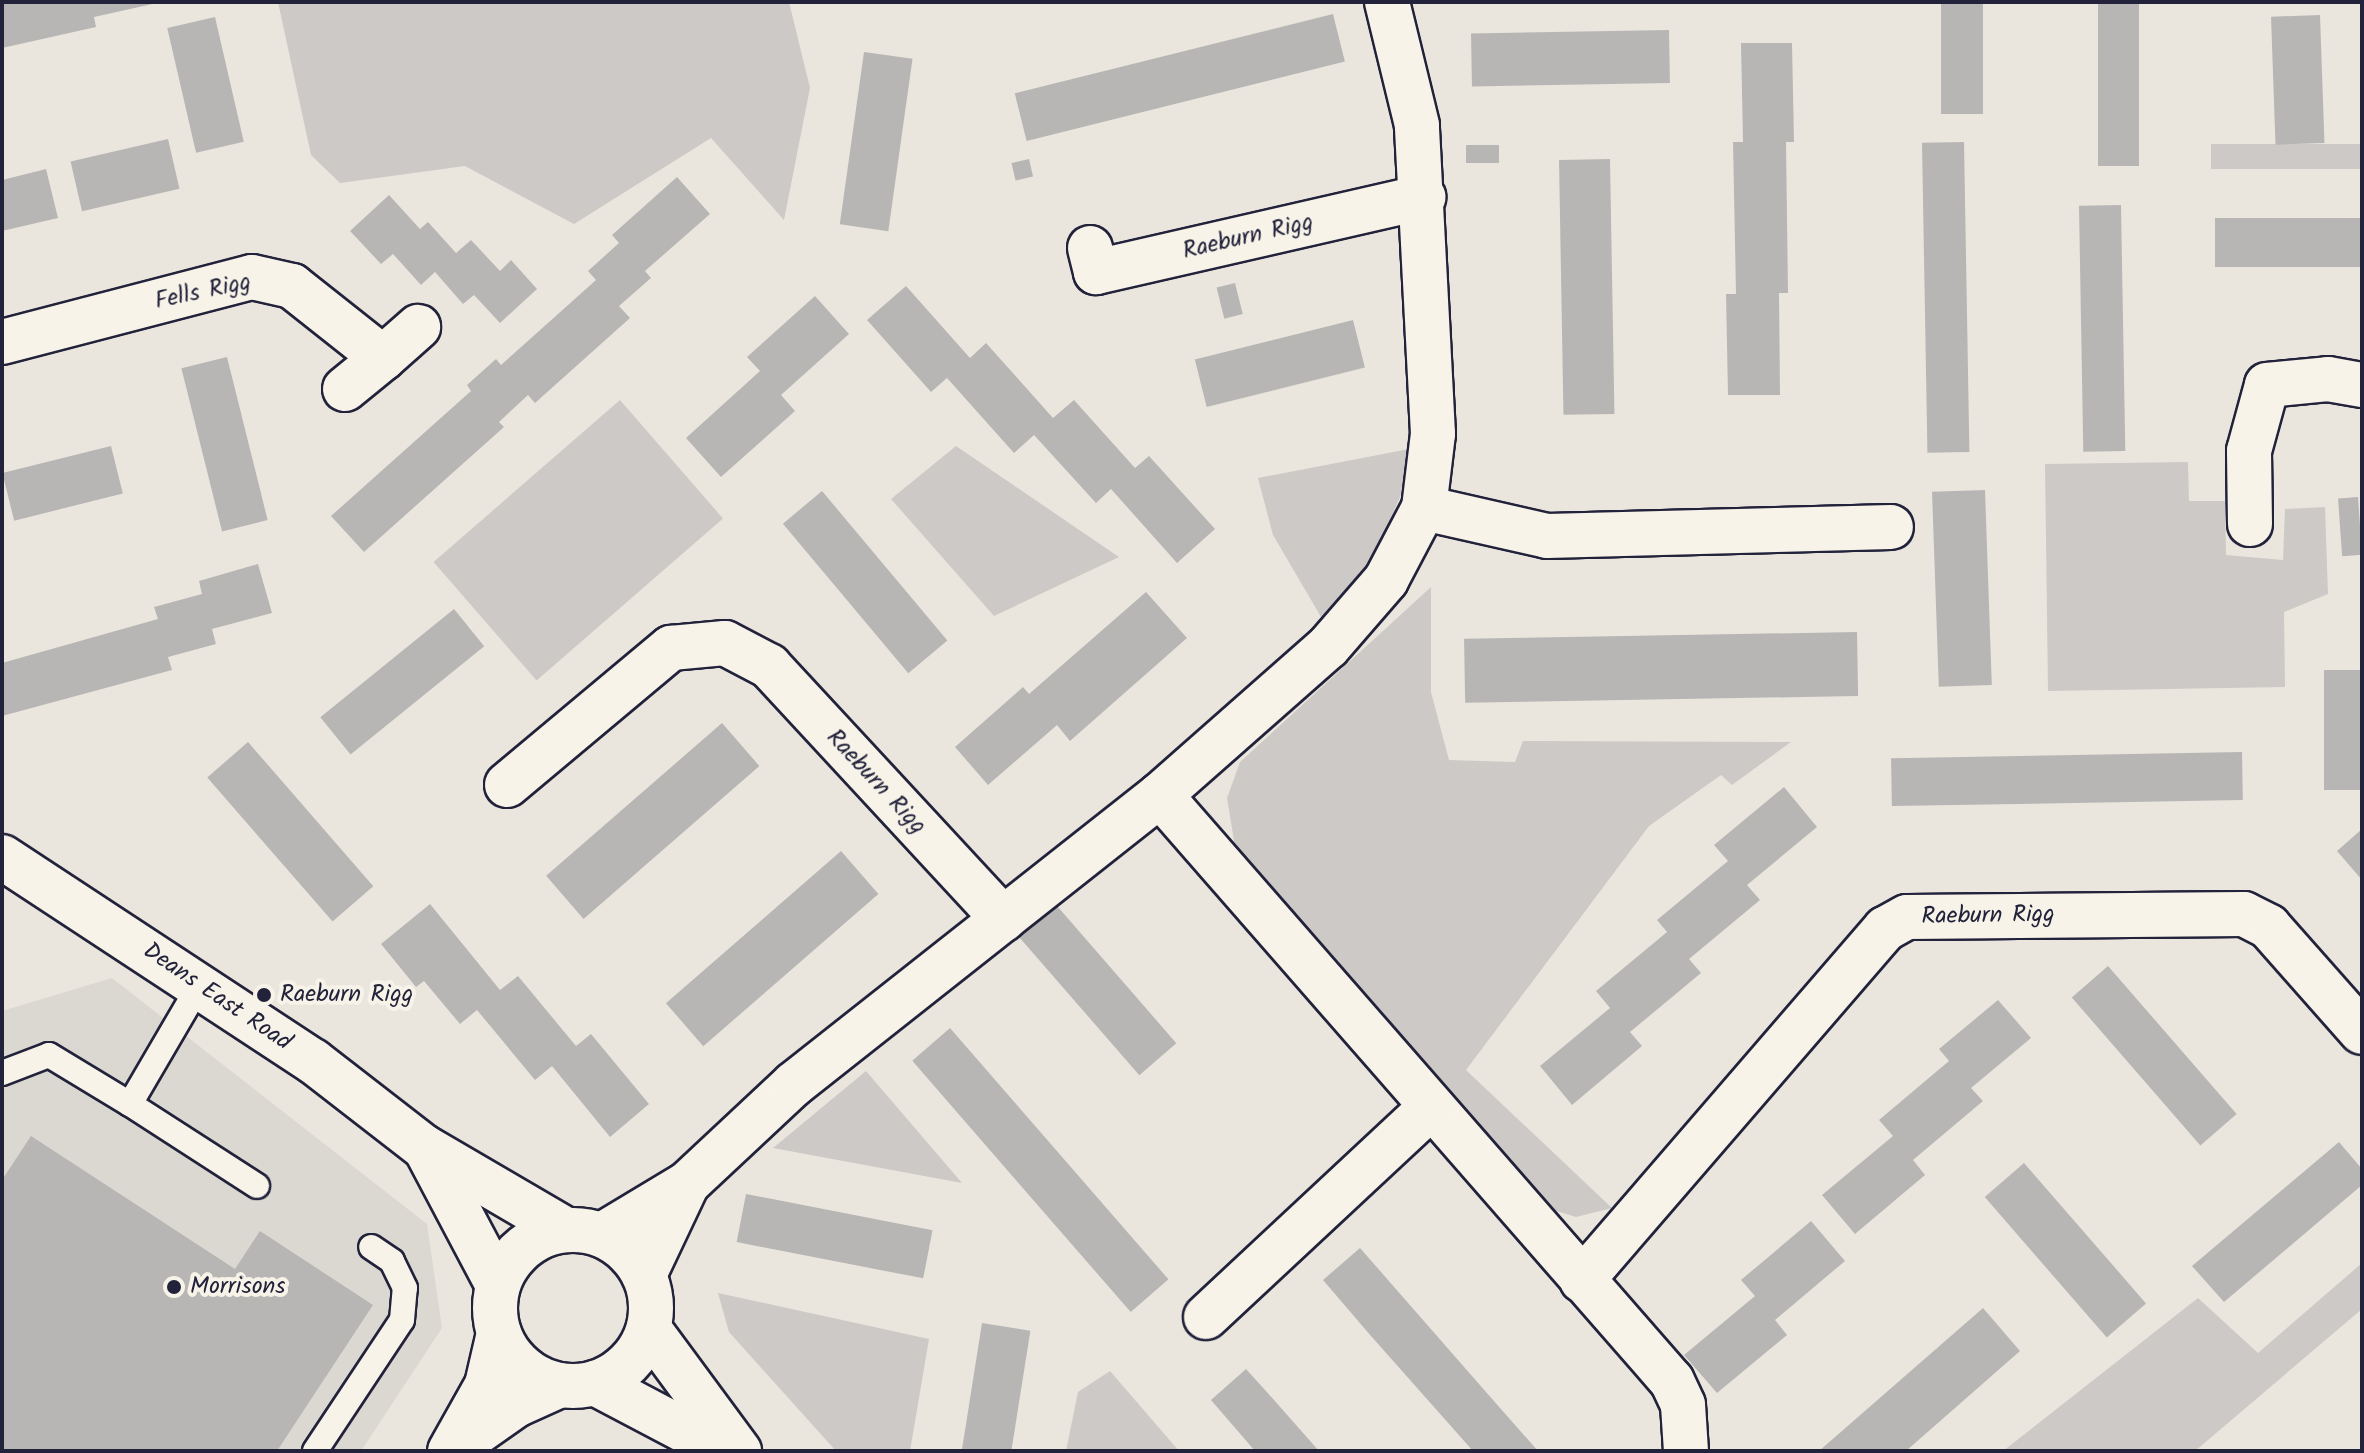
<!DOCTYPE html>
<html>
<head>
<meta charset="utf-8">
<style>
	body { margin:0 }
	#map { position:relative; width:2364px; height:1453px; overflow:hidden; background:#eae6de; font-family:Kalam,sans-serif }
	div>[style] { position:absolute }
	.built>* { inset:0; background:#dbd8d2 }
	.green>* { inset:0; background:#cdc9c6; transform-origin:0 0 }
	.building>* { inset:0; background:#b8b6b5; transform-origin:0 0 }
	.roads { filter:drop-shadow(2px 0 #22223b) drop-shadow(-2px 0 #22223b) drop-shadow(0 2px #22223b) drop-shadow(0 -2px #22223b) }
	.service>* { height:24px; margin:-12px; padding:0 12px; transform-origin:12px; border-radius:12px; background:#f7f3e8 }
	.minor>* { height:44px; margin:-22px; padding:0 22px; transform-origin:22px; border-radius:22px; background:#f7f3e8 }
	.tertiary>* { height:44px; margin:-22px; padding:0 22px; transform-origin:22px; border-radius:22px; background:#f7f3e8 }
	.tertiary>.ring { margin:-22px; padding:0; box-sizing:content-box; background:none; border:44px solid #f7f3e8; border-radius:50% }
	.dots>* { width:22px; height:22px; translate:-50% -50%; box-sizing:border-box; border:4px solid #f7f3e8; border-radius:50% }
	span { translate:-50% -50%; white-space:nowrap; text-align:center; line-height:1.15; -webkit-text-stroke:8px #f7f3e8; paint-order:stroke }
	.street-label { font-size:24px; color:#22223b }
	.poi-label { font-size:24px; color:#22223b }
	.left { translate:0 -50%; text-align:left }
	.frame { position:absolute; inset:0; border:4px solid #22223b; pointer-events:none }
</style>
</head>
<body>
<div id="map">
	<div class="built">
		<i style="clip-path:polygon(112px 978px,427px 1224px,442px 1328px,361px 1451px,2px 1451px,2px 1011px)"></i>
	</div>
	<div class="green">
		<i style="clip-path:polygon(278px 2px,789px 2px,810px 88px,784px 220px,711px 138px,574px 224px,465px 166px,340px 183px,311px 155px)"></i>
		<i style="left:2362px;top:144px;width:25px;height:151px;rotate:90deg"></i>
		<i style="left:620px;top:400px;width:157px;height:247px;rotate:49deg"></i>
		<i style="clip-path:polygon(956px 446px,1119px 557px,994px 616px,891px 499px)"></i>
		<i style="clip-path:polygon(1409px 449px,1400px 497px,1369px 568px,1324px 622px,1273px 535px,1258px 478px)"></i>
		<i style="clip-path:polygon(2188px 462px,2189px 501px,2225px 501px,2226px 555px,2283px 560px,2285px 509px,2325px 507px,2328px 594px,2284px 612px,2285px 687px,2048px 691px,2045px 464px)"></i>
		<i style="clip-path:polygon(1431px 587px,1431px 692px,1449px 760px,1515px 762px,1523px 741px,1791px 742px,1732px 785px,1721px 775px,1649px 826px,1466px 1070px,1612px 1208px,1576px 1217px,1547px 1208px,1235px 847px,1227px 798px,1240px 762px)"></i>
		<i style="clip-path:polygon(866px 1071px,962px 1183px,773px 1148px)"></i>
		<i style="clip-path:polygon(2362px 1263px,2362px 1309px,2195px 1451px,2003px 1451px,2198px 1298px,2258px 1353px)"></i>
		<i style="clip-path:polygon(718px 1293px,929px 1339px,910px 1451px,836px 1451px,729px 1332px)"></i>
		<i style="clip-path:polygon(1110px 1371px,1179px 1451px,1066px 1451px,1078px 1392px)"></i>
	</div>
	<div class="building">
		<i style="clip-path:polygon(2px 2px,157px 2px,157px 3px,94px 17px,96px 27px,2px 48px)"></i>
		<i style="left:1941px;top:2px;width:42px;height:112px"></i>
		<i style="left:2098px;top:2px;width:41px;height:164px"></i>
		<i style="left:1333px;top:14px;width:49px;height:328px;rotate:76deg"></i>
		<i style="left:2320px;top:15px;width:128px;height:49px;rotate:88deg"></i>
		<i style="left:215px;top:17px;width:128px;height:49px;rotate:77deg"></i>
		<i style="left:1669px;top:30px;width:53px;height:198px;rotate:89deg"></i>
		<i style="clip-path:polygon(1741px 43px,1792px 43px,1794px 142px,1786px 142px,1788px 293px,1779px 293px,1780px 395px,1728px 395px,1726px 294px,1736px 294px,1733px 142px,1743px 142px)"></i>
		<i style="left:864px;top:52px;width:49px;height:174px;rotate:8deg"></i>
		<i style="left:168px;top:139px;width:51px;height:100px;rotate:77deg"></i>
		<i style="left:1964px;top:142px;width:310px;height:42px;rotate:89deg"></i>
		<i style="left:1466px;top:145px;width:33px;height:18px"></i>
		<i style="left:1029px;top:159px;width:18px;height:18px;rotate:77deg"></i>
		<i style="left:1610px;top:159px;width:255px;height:51px;rotate:89deg"></i>
		<i style="clip-path:polygon(46px 169px,58px 218px,2px 231px,2px 180px)"></i>
		<i style="clip-path:polygon(677px 177px,710px 214px,645px 271px,651px 278px,619px 306px,630px 318px,535px 403px,528px 395px,499px 422px,504px 427px,364px 552px,331px 516px,471px 391px,467px 385px,496px 359px,501px 365px,596px 280px,588px 271px,619px 243px,612px 235px)"></i>
		<i style="clip-path:polygon(389px 195px,420px 229px,428px 222px,456px 253px,471px 240px,500px 271px,511px 260px,537px 289px,500px 323px,474px 295px,463px 304px,435px 272px,421px 285px,393px 254px,381px 264px,350px 231px)"></i>
		<i style="left:2121px;top:205px;width:246px;height:42px;rotate:89deg"></i>
		<i style="left:2362px;top:218px;width:49px;height:147px;rotate:90deg"></i>
		<i style="left:1235px;top:283px;width:32px;height:19px;rotate:76deg"></i>
		<i style="clip-path:polygon(906px 286px,970px 358px,986px 343px,1053px 418px,1074px 400px,1135px 468px,1149px 456px,1215px 529px,1177px 563px,1111px 489px,1096px 503px,1034px 435px,1014px 453px,947px 378px,931px 392px,867px 320px)"></i>
		<i style="clip-path:polygon(815px 296px,849px 334px,781px 395px,795px 411px,721px 477px,686px 438px,760px 371px,747px 357px)"></i>
		<i style="left:1353px;top:320px;width:49px;height:163px;rotate:76deg"></i>
		<i style="left:227px;top:357px;width:168px;height:47px;rotate:76deg"></i>
		<i style="left:111px;top:446px;width:49px;height:112px;rotate:76deg"></i>
		<i style="left:1985px;top:490px;width:195px;height:53px;rotate:88deg"></i>
		<i style="left:822px;top:491px;width:195px;height:51px;rotate:50deg"></i>
		<i style="left:2358px;top:497px;width:58px;height:20px;rotate:86deg"></i>
		<i style="clip-path:polygon(258px 564px,272px 613px,212px 629px,216px 644px,168px 657px,172px 670px,2px 716px,2px 663px,158px 619px,154px 607px,202px 594px,199px 581px)"></i>
		<i style="clip-path:polygon(1146px 592px,1187px 638px,1070px 741px,1057px 725px,988px 785px,955px 747px,1023px 687px,1029px 694px)"></i>
		<i style="left:454px;top:609px;width:48px;height:172px;rotate:51deg"></i>
		<i style="left:1857px;top:632px;width:64px;height:393px;rotate:89deg"></i>
		<i style="left:2324px;top:670px;width:38px;height:120px"></i>
		<i style="left:722px;top:723px;width:57px;height:233px;rotate:49deg"></i>
		<i style="left:248px;top:742px;width:191px;height:54px;rotate:49deg"></i>
		<i style="left:2242px;top:752px;width:48px;height:351px;rotate:89deg"></i>
		<i style="clip-path:polygon(1784px 787px,1817px 827px,1747px 885px,1760px 900px,1689px 959px,1701px 973px,1630px 1032px,1642px 1046px,1572px 1105px,1540px 1066px,1610px 1008px,1596px 991px,1667px 932px,1657px 920px,1728px 861px,1714px 845px)"></i>
		<i style="clip-path:polygon(2362px 829px,2362px 880px,2337px 851px)"></i>
		<i style="left:841px;top:851px;width:57px;height:232px;rotate:49deg"></i>
		<i style="left:1051px;top:899px;width:191px;height:49px;rotate:49deg"></i>
		<i style="clip-path:polygon(430px 904px,500px 990px,518px 976px,576px 1046px,591px 1034px,649px 1104px,610px 1137px,552px 1066px,535px 1080px,477px 1010px,460px 1024px,424px 981px,416px 987px,381px 944px)"></i>
		<i style="left:2108px;top:966px;width:196px;height:48px;rotate:49deg"></i>
		<i style="clip-path:polygon(1998px 1000px,2031px 1038px,1971px 1088px,1983px 1101px,1913px 1160px,1925px 1175px,1855px 1234px,1822px 1195px,1893px 1136px,1879px 1120px,1949px 1061px,1939px 1049px)"></i>
		<i style="left:950px;top:1028px;width:333px;height:50px;rotate:49deg"></i>
		<i style="clip-path:polygon(31px 1136px,235px 1269px,260px 1231px,373px 1305px,277px 1451px,2px 1451px,2px 1180px)"></i>
		<i style="clip-path:polygon(2339px 1142px,2362px 1169px,2362px 1185px,2224px 1302px,2192px 1266px)"></i>
		<i style="left:2024px;top:1163px;width:186px;height:52px;rotate:49deg"></i>
		<i style="left:746px;top:1194px;width:190px;height:49px;rotate:11deg"></i>
		<i style="clip-path:polygon(1811px 1221px,1845px 1261px,1775px 1320px,1787px 1335px,1717px 1393px,1684px 1355px,1755px 1296px,1741px 1280px)"></i>
		<i style="clip-path:polygon(1360px 1248px,1486px 1392px,1538px 1451px,1473px 1451px,1371px 1336px,1323px 1280px)"></i>
		<i style="clip-path:polygon(1983px 1308px,2020px 1351px,1906px 1451px,1819px 1451px)"></i>
		<i style="left:982px;top:1323px;width:49px;height:130px;rotate:9deg"></i>
		<i style="clip-path:polygon(1246px 1369px,1274px 1400px,1319px 1451px,1255px 1451px,1211px 1400px)"></i>
	</div>
	<div class="roads">
		<div class="service">
			<i style="left:2px;top:1073px;width:50px;rotate:-21deg"></i>
			<i style="left:49px;top:1055px;width:95px;rotate:31.2deg"></i>
			<i style="left:130px;top:1104px;width:139px;rotate:-59.7deg"></i>
			<i style="left:130px;top:1104px;width:151px;rotate:32.8deg"></i>
			<i style="left:315px;top:1451px;width:157px;rotate:-56.4deg"></i>
			<i style="left:402px;top:1320px;width:32px;rotate:-85deg"></i>
			<i style="left:405px;top:1288px;width:30px;rotate:-116deg"></i>
			<i style="left:392px;top:1261px;width:25px;rotate:-146deg"></i>
		</div>
		<div class="minor">
			<i style="left:1090px;top:248px;width:25px;rotate:76deg"></i>
			<i style="left:1096px;top:272px;width:336px;rotate:-12.9deg"></i>
			<i style="left:2px;top:342px;width:258px;rotate:-14.6deg"></i>
			<i style="left:252px;top:277px;width:41px;rotate:12.7deg"></i>
			<i style="left:292px;top:286px;width:116px;rotate:38.4deg"></i>
			<i style="left:383px;top:358px;width:47px;rotate:-41.5deg"></i>
			<i style="left:345px;top:389px;width:49px;rotate:-39.2deg"></i>
			<i style="left:1424px;top:508px;width:126px;rotate:12.8deg"></i>
			<i style="left:1547px;top:536px;width:344px;rotate:-1.5deg"></i>
			<i style="left:2250px;top:524px;width:73px;rotate:-90.8deg"></i>
			<i style="left:2249px;top:451px;width:68px;rotate:-74.7deg"></i>
			<i style="left:2267px;top:385px;width:61px;rotate:-5.6deg"></i>
			<i style="left:2328px;top:379px;width:35px;rotate:10deg"></i>
			<i style="left:507px;top:785px;width:214px;rotate:-39.9deg"></i>
			<i style="left:671px;top:648px;width:54px;rotate:-5.3deg"></i>
			<i style="left:725px;top:643px;width:50px;rotate:27.6deg"></i>
			<i style="left:769px;top:666px;width:345px;rotate:47.2deg"></i>
			<i style="left:1160px;top:795px;width:778px;rotate:48.86deg"></i>
			<i style="left:1672px;top:1381px;width:26px;rotate:65deg"></i>
			<i style="left:1683px;top:1405px;width:46px;rotate:86.3deg"></i>
			<i style="left:602px;top:1235px;width:99px;rotate:-31deg"></i>
			<i style="left:687px;top:1184px;width:146px;rotate:-43.1deg"></i>
			<i style="left:794px;top:1084px;width:466px;rotate:-38.3deg"></i>
			<i style="left:1160px;top:795px;width:224px;rotate:-41.4deg"></i>
			<i style="left:1328px;top:647px;width:89px;rotate:-49.1deg"></i>
			<i style="left:1386px;top:580px;width:81px;rotate:-62.2deg"></i>
			<i style="left:1424px;top:508px;width:75px;rotate:-83.1deg"></i>
			<i style="left:1433px;top:434px;width:309px;rotate:-93deg"></i>
			<i style="left:1417px;top:125px;width:127px;rotate:-103.7deg"></i>
			<i style="left:644px;top:1275px;width:98px;rotate:-64.7deg"></i>
			<i style="left:1582px;top:1280px;width:464px;rotate:-49.2deg"></i>
			<i style="left:1885px;top:929px;width:25px;rotate:-29deg"></i>
			<i style="left:1907px;top:917px;width:337px;rotate:-0.5deg"></i>
			<i style="left:2244px;top:914px;width:28px;rotate:27deg"></i>
			<i style="left:2269px;top:927px;width:140px;rotate:48.5deg"></i>
			<i style="left:1206px;top:1317px;width:308px;rotate:-43deg"></i>
		</div>
		<div class="tertiary">
			<i style="left:2px;top:857px;width:372px;rotate:33.3deg"></i>
			<i style="left:313px;top:1061px;width:140px;rotate:37.8deg"></i>
			<i style="left:424px;top:1147px;width:164px;rotate:30.3deg"></i>
			<i style="left:428px;top:1153px;width:149px;rotate:62.1deg"></i>
			<i class="ring" style="left:495px;top:1230px;width:112px;height:112px"></i>
			<i style="left:649px;top:1329px;width:152px;rotate:53.6deg"></i>
			<i style="left:595px;top:1383px;width:146px;rotate:27.8deg"></i>
			<i style="left:459px;top:1445px;width:70px;rotate:-35.1deg"></i>
			<i style="left:516px;top:1405px;width:48px;rotate:-24.4deg"></i>
			<i style="left:450px;top:1451px;width:76px;rotate:-60.7deg"></i>
			<i style="left:487px;top:1385px;width:53px;rotate:-77deg"></i>
		</div>
	</div>
	<div class="dots">
		<i style="left:264px;top:995px;background:#22223b"></i>
		<i style="left:174px;top:1287px;background:#22223b"></i>
	</div>
	<div class="street-label">
		<span style="left:1248px;top:237px;rotate:-13deg">Raeburn Rigg</span>
		<span style="left:203px;top:292px;rotate:-12deg">Fells Rigg</span>
		<span style="left:876px;top:782px;rotate:47deg">Raeburn Rigg</span>
		<span style="left:1988px;top:916px;rotate:-1deg">Raeburn Rigg</span>
		<span style="left:217px;top:997px;rotate:34deg">Deans East Road</span>
	</div>
	<div class="poi-label">
		<span class="left" style="left:280px;top:995px">Raeburn Rigg</span>
		<span class="left" style="left:190px;top:1287px">Morrisons</span>
	</div>
	<div class="frame"></div>
</div>
</body>
</html>
